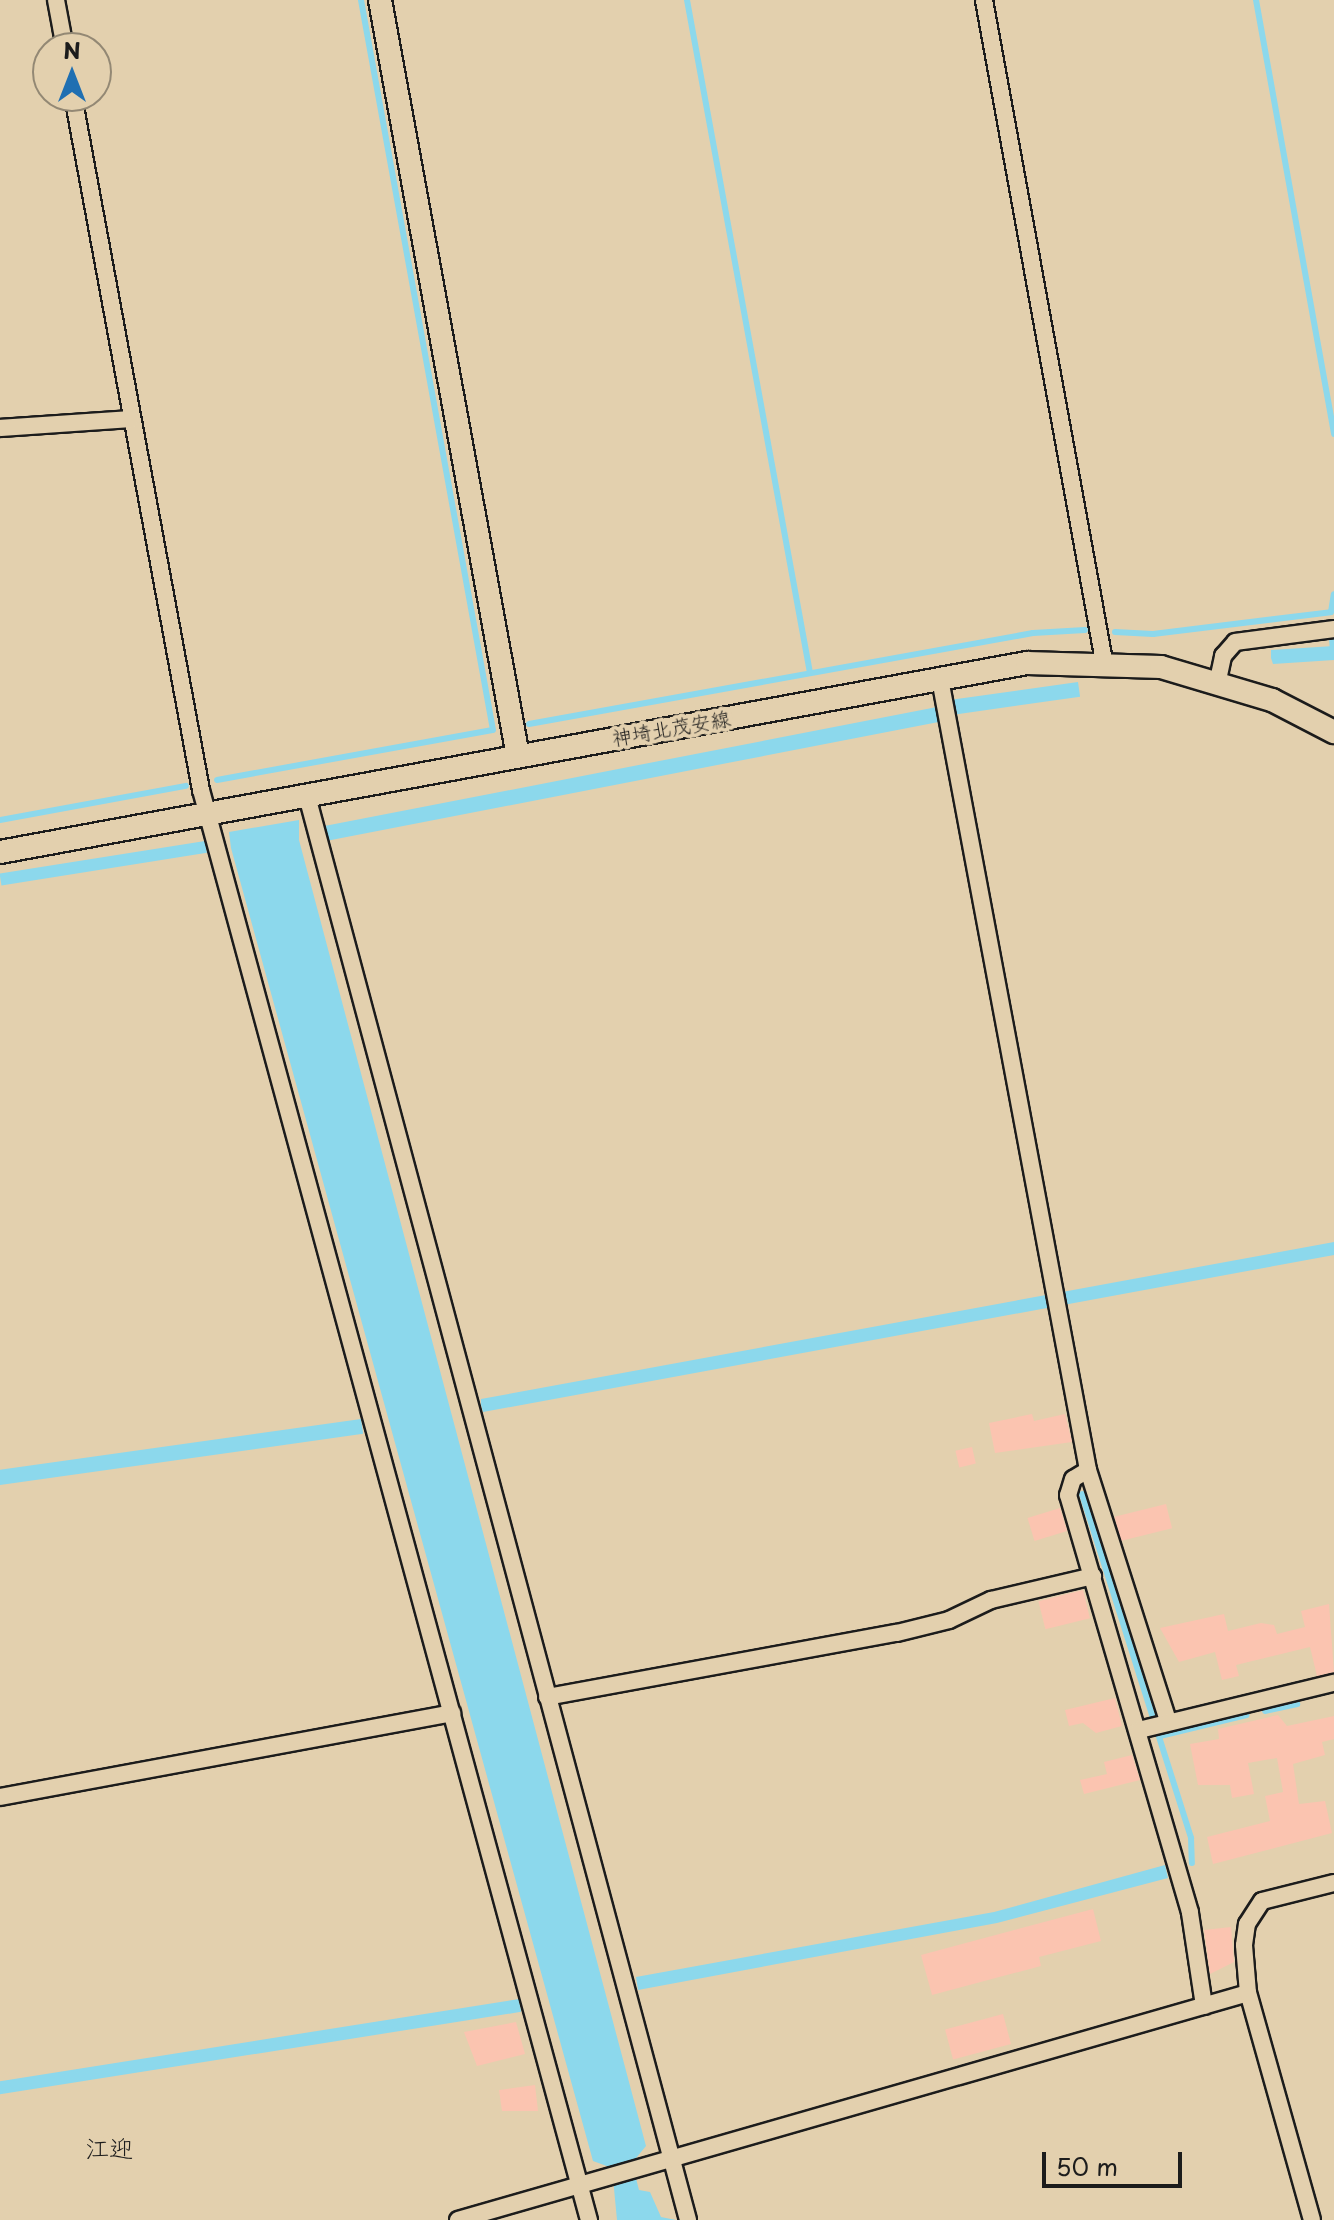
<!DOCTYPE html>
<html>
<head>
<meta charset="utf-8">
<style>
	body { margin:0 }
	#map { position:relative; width:1334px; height:2220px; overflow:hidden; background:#e3d0ae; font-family:"Playpen Sans","Klee One",sans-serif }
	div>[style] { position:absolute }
	.water>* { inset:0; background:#8cd8ec; transform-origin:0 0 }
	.stream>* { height:6px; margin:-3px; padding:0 3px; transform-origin:3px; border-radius:3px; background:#8cd8ec }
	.building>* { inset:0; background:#fbc4b0; transform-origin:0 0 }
	.roads { filter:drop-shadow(2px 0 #1c1c1c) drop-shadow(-2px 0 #1c1c1c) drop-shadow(0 2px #1c1c1c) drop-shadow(0 -2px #1c1c1c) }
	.street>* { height:16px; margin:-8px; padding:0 8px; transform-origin:8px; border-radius:8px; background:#e3d0ae }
	.secondary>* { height:22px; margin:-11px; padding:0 11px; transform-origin:11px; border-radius:11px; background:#e3d0ae }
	span { translate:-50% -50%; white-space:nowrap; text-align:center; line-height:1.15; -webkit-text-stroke:8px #e3d0ae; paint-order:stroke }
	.street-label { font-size:20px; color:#1c1c1c }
	.quarter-label { font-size:24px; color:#1c1c1c }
	.north { position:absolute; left:32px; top:32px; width:80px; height:80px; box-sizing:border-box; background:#e3d0ae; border:2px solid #938874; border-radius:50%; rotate:0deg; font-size:22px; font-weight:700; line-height:32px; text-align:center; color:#1c1c1c }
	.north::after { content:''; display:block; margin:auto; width:28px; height:36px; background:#1f6fb2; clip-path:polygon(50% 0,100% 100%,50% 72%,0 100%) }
	.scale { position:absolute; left:1042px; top:2152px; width:140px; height:36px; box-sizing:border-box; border:4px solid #1c1c1c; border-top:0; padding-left:10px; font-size:24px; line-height:28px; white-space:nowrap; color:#1c1c1c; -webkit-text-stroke:6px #e3d0ae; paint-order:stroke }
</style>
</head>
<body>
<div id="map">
	<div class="water">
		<i style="clip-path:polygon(1334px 646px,1334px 660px,1273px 664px,1271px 658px,1271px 650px)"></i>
		<i style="left:1078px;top:682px;width:15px;height:126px;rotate:82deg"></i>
		<i style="left:937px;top:707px;width:15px;height:624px;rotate:79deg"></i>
		<i style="clip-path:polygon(299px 820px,299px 840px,646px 2146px,632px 2163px,639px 2190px,650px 2192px,661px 2217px,676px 2220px,617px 2220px,612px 2168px,593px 2161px,231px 848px,229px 832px)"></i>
		<i style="left:205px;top:841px;width:12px;height:208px;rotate:81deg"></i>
		<i style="clip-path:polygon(1334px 1242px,1334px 1255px,483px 1412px,481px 1405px,481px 1399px)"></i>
		<i style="left:361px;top:1419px;width:15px;height:367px;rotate:82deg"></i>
		<i style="clip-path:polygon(1165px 1865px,1168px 1878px,997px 1923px,638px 1990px,636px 1977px,994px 1912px)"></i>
		<i style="left:519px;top:1999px;width:13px;height:528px;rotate:81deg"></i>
	</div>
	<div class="stream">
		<i style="left:687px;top:0;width:684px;rotate:79.64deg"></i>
		<i style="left:1256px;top:0;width:441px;rotate:79.8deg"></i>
		<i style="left:1115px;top:632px;width:38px;rotate:3deg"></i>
		<i style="left:1153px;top:634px;width:179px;rotate:-7deg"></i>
		<i style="left:1331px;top:612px;width:18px;rotate:-81deg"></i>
		<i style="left:1332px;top:638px;width:15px;rotate:86deg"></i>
		<i style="left:529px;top:724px;width:512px;rotate:-10.23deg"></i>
		<i style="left:1033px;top:633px;width:52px;rotate:-3.3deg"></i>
		<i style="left:217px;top:780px;width:280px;rotate:-10.3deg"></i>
		<i style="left:493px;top:730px;width:742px;rotate:-100.25deg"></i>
		<i style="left:0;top:820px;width:189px;rotate:-10.4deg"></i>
		<i style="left:1082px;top:1494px;width:361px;rotate:72.4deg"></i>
		<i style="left:1191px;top:1838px;width:25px;rotate:88deg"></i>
		<i style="left:1265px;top:1711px;width:33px;rotate:-12deg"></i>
		<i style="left:1160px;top:1736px;width:89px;rotate:-13.6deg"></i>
	</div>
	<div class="building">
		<i style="clip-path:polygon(1032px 1414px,1034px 1421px,1065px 1414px,1072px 1442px,995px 1453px,989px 1423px)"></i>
		<i style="left:972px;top:1447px;width:17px;height:17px;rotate:77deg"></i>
		<i style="left:1166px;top:1504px;width:25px;height:53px;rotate:76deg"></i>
		<i style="left:1060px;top:1508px;width:24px;height:34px;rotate:73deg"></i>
		<i style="left:1083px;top:1590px;width:29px;height:46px;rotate:76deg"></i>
		<i style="clip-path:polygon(1329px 1604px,1334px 1672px,1317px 1676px,1310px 1647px,1236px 1665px,1239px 1676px,1222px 1680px,1215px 1652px,1179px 1662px,1160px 1628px,1224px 1614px,1228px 1631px,1261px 1623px,1274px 1625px,1277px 1634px,1305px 1627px,1301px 1611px)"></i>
		<i style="clip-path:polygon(1115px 1698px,1122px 1726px,1096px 1733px,1083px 1723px,1069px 1726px,1065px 1710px)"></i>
		<i style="clip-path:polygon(1278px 1715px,1287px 1726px,1334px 1716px,1334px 1739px,1322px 1742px,1325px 1755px,1293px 1764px,1299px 1804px,1325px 1801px,1332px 1833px,1213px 1864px,1207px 1837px,1270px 1821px,1265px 1796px,1283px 1792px,1277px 1758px,1248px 1763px,1254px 1794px,1232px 1798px,1230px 1785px,1198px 1785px,1190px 1744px,1219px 1739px,1218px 1729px)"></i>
		<i style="clip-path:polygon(1132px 1755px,1140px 1780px,1084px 1794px,1080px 1780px,1107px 1774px,1104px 1762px)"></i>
		<i style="clip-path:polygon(1093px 1909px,1101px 1941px,1039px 1957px,1041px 1966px,932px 1995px,921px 1955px)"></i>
		<i style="clip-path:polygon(1231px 1927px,1234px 1962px,1210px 1974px,1204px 1930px)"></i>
		<i style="left:1003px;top:2014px;width:31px;height:60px;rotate:75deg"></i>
		<i style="clip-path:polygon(516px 2022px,525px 2054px,477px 2066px,464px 2032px)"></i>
		<i style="clip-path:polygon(535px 2085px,538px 2111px,502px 2111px,499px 2090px)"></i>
	</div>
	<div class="roads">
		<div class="street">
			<i style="left:56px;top:0;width:49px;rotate:79.4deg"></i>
			<i style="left:984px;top:0;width:672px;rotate:79.71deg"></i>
			<i style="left:73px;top:96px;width:706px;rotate:79.55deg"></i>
			<i style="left:201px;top:790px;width:1482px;rotate:74.82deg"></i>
			<i style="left:0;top:428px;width:131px;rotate:-3.9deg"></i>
			<i style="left:940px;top:679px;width:805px;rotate:79.4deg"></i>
			<i style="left:1088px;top:1470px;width:17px;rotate:149deg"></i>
			<i style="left:1073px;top:1479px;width:17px;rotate:107deg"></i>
			<i style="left:1068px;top:1495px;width:435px;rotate:73.7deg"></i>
			<i style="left:1190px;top:1913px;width:94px;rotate:81.4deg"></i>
			<i style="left:1218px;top:680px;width:25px;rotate:-78deg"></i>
			<i style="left:1223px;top:656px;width:18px;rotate:-49deg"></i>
			<i style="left:1235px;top:642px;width:100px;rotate:-7.5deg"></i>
			<i style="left:307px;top:796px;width:1474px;rotate:75.02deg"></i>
			<i style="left:1088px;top:1470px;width:262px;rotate:72.3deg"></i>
			<i style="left:547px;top:1697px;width:356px;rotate:-10.4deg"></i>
			<i style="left:897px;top:1633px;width:54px;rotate:-14deg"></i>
			<i style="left:949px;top:1620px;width:47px;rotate:-25.5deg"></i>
			<i style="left:991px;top:1600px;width:105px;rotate:-13.2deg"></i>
			<i style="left:1139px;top:1730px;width:201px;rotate:-13.6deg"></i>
			<i style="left:0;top:1797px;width:460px;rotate:-10.5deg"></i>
			<i style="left:458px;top:2220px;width:822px;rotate:-16.03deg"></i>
			<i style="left:1312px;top:2220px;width:236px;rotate:-105.7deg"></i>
			<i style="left:1248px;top:1993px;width:48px;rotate:-94.8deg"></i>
			<i style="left:1244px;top:1945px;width:21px;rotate:-82deg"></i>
			<i style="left:1247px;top:1924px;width:27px;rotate:-57deg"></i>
			<i style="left:1262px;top:1901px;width:74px;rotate:-14deg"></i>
		</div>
		<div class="secondary">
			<i style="left:380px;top:0;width:768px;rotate:79.66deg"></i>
			<i style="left:0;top:852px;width:1044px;rotate:-10.43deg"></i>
			<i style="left:1027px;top:663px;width:134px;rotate:1.7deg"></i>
			<i style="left:1161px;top:667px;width:116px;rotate:16.6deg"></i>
			<i style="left:1272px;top:700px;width:70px;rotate:27.3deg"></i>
		</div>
	</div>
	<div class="street-label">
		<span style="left:671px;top:728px;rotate:-10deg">神埼北茂安線</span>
	</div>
	<div class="quarter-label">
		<span style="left:109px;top:2148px">江迎</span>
	</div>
	<div class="north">N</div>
	<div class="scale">50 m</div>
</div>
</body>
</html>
